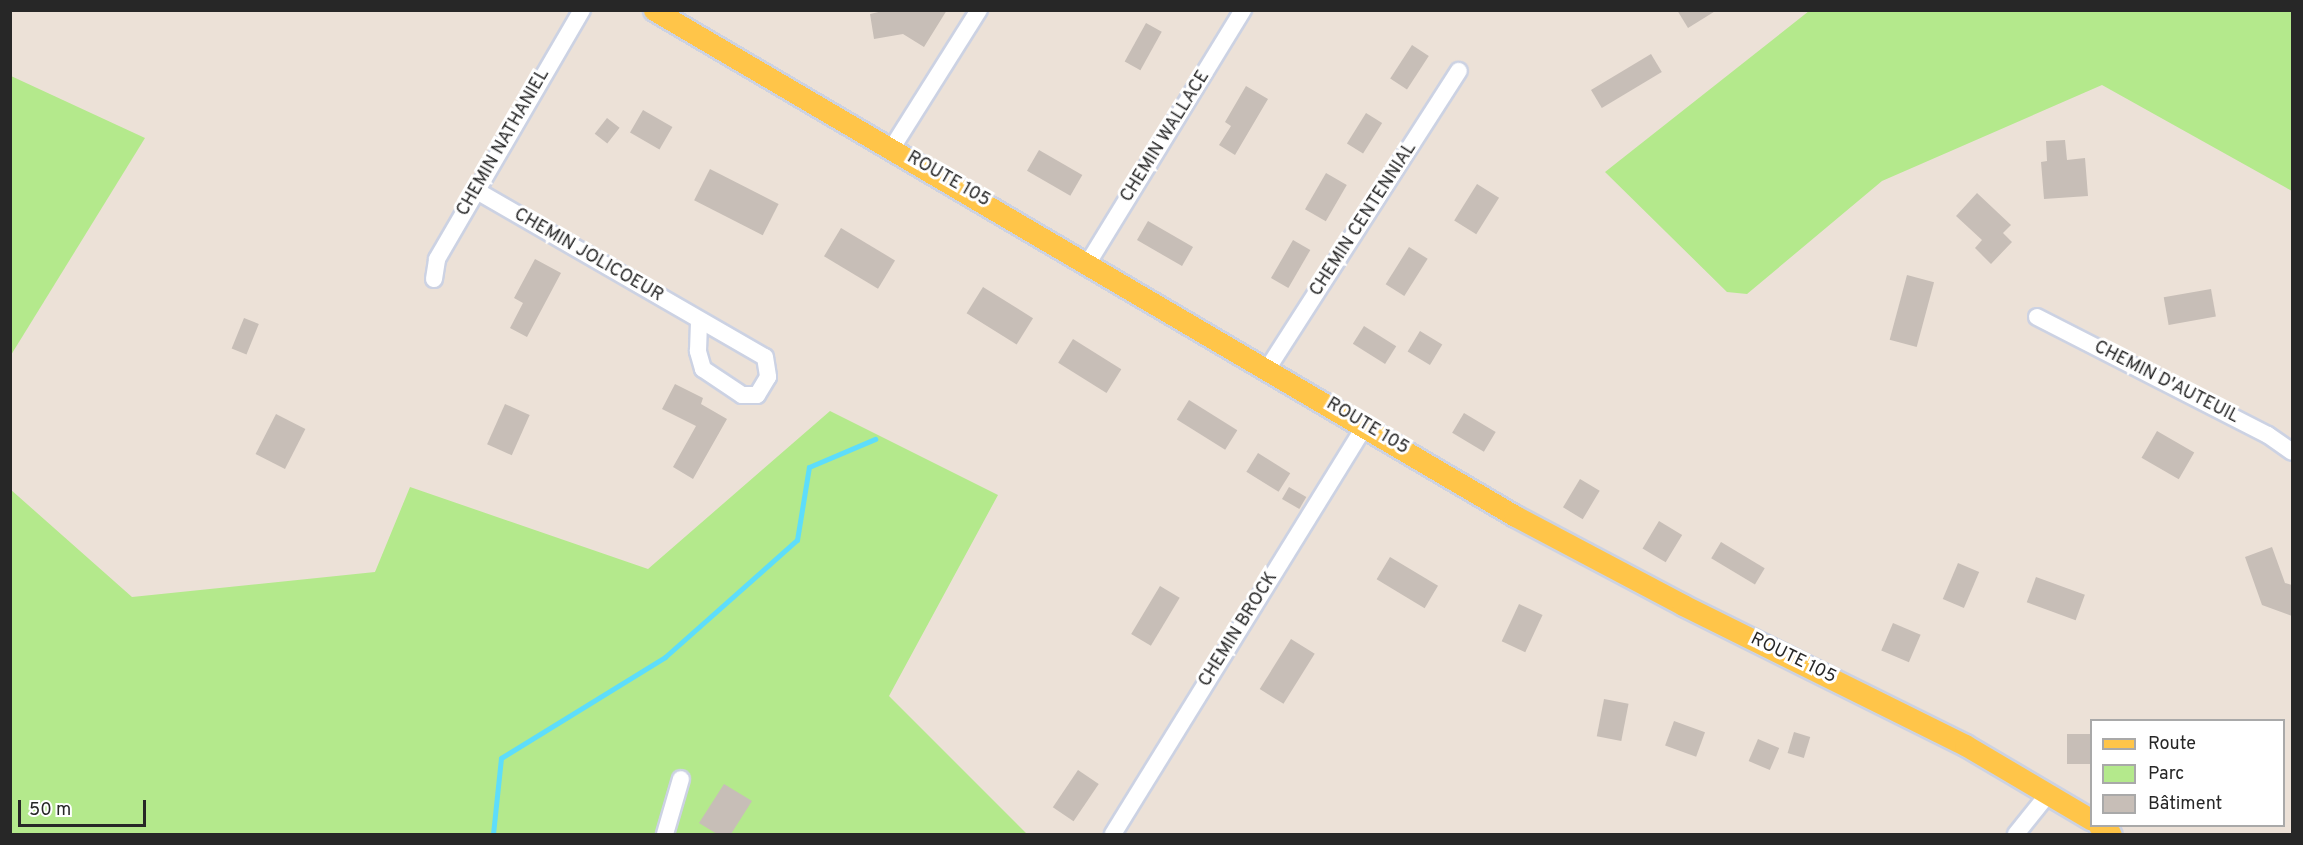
<!DOCTYPE html>
<html>
<head>
<meta charset="utf-8">
<style>
	body { margin:0 }
	#map { position:relative; width:2303px; height:845px; overflow:hidden; background:#ece1d7; font-family:Overpass,sans-serif }
	div>[style] { position:absolute }
	.green>* { inset:0; background:#b4e98c }
	.stream>* { height:5px; margin:-2.5px; padding:0 2.5px; transform-origin:2.5px; border-radius:2.5px; background:#5dddfb }
	.building>* { inset:0; background:#c7beb7; transform-origin:0 0 }
	.roads { filter:drop-shadow(2px 0 #ccd2e3) drop-shadow(-2px 0 #ccd2e3) drop-shadow(0 2px #ccd2e3) drop-shadow(0 -2px #ccd2e3) }
	.minor>* { height:16px; margin:-8px; padding:0 8px; transform-origin:8px; border-radius:8px; background:#fff }
	.major>* { height:21px; margin:-10.5px; padding:0 10.5px; transform-origin:10.5px; border-radius:10.5px; background:#ffc549 }
	span { translate:-50% -50%; white-space:nowrap; text-align:center; line-height:1.15; -webkit-text-stroke:6px #fff; paint-order:stroke }
	.street-label { font-size:18px; color:#272727 }
	.frame { position:absolute; inset:0; border:12px solid #272727; pointer-events:none }
	.legend { position:absolute; left:2090px; top:719px; width:195px; height:108px; box-sizing:border-box; background:#fff; border:2px solid #a9a9a9; margin:0; padding:8px 10px; list-style:none; font-size:18px; color:#272727 }
	.legend li { display:flex; align-items:center; gap:12px; height:30px }
	.legend b { width:30px; border:2px solid #a9a9a9 }
	.scale { position:absolute; left:18px; top:800px; width:128px; height:27px; box-sizing:border-box; border:3px solid #272727; border-top:0; padding-left:8px; font-size:18px; line-height:21px; white-space:nowrap; color:#272727; -webkit-text-stroke:4px #fff; paint-order:stroke }
</style>
</head>
<body>
<div id="map">
	<div class="green">
		<i style="clip-path:polygon(1809px 11px,2292px 11px,2292px 191px,2102px 85px,1882px 181px,1747px 294px,1727px 292px,1605px 172px)"></i>
		<i style="clip-path:polygon(11px 76px,145px 138px,11px 355px)"></i>
		<i style="clip-path:polygon(830px 411px,998px 495px,889px 696px,1027px 834px,11px 834px,10px 489px,132px 597px,375px 572px,410px 487px,648px 569px)"></i>
	</div>
	<div class="stream">
		<i style="left:493px;top:834px;width:76px;rotate:-84deg"></i>
		<i style="left:501px;top:758px;width:193px;rotate:-31.6deg"></i>
		<i style="left:665px;top:657px;width:176px;rotate:-41.6deg"></i>
		<i style="left:797px;top:540px;width:74px;rotate:-80.7deg"></i>
		<i style="left:809px;top:467px;width:72px;rotate:-23deg"></i>
	</div>
	<div class="building">
		<i style="clip-path:polygon(887px 10px,947px 10px,924px 47px,903px 34px,874px 39px,870px 14px)"></i>
		<i style="clip-path:polygon(1677px 10px,1717px 10px,1688px 28px)"></i>
		<i style="left:1146px;top:23px;width:18px;height:44px;rotate:29deg"></i>
		<i style="left:1412px;top:45px;width:20px;height:40px;rotate:33deg"></i>
		<i style="left:1651px;top:54px;width:21px;height:70px;rotate:59deg"></i>
		<i style="clip-path:polygon(1246px 86px,1268px 99px,1235px 155px,1219px 145px,1231px 126px,1225px 122px)"></i>
		<i style="left:643px;top:110px;width:34px;height:26px;rotate:30deg"></i>
		<i style="left:1366px;top:113px;width:19px;height:36px;rotate:32deg"></i>
		<i style="left:607px;top:118px;width:16px;height:20px;rotate:38deg"></i>
		<i style="clip-path:polygon(2065px 140px,2067px 160px,2085px 158px,2088px 196px,2044px 199px,2041px 162px,2047px 161px,2046px 141px)"></i>
		<i style="left:1039px;top:150px;width:50px;height:24px;rotate:30deg"></i>
		<i style="left:710px;top:169px;width:77px;height:35px;rotate:27deg"></i>
		<i style="left:1326px;top:173px;width:24px;height:42px;rotate:30deg"></i>
		<i style="left:1477px;top:184px;width:26px;height:43px;rotate:32deg"></i>
		<i style="clip-path:polygon(1977px 193px,2011px 225px,2003px 233px,2012px 242px,1991px 264px,1975px 248px,1982px 240px,1956px 216px)"></i>
		<i style="left:1148px;top:221px;width:52px;height:22px;rotate:30deg"></i>
		<i style="left:841px;top:228px;width:63px;height:33px;rotate:31deg"></i>
		<i style="left:1293px;top:240px;width:20px;height:44px;rotate:30deg"></i>
		<i style="left:1409px;top:247px;width:22px;height:44px;rotate:32deg"></i>
		<i style="clip-path:polygon(535px 259px,561px 273px,527px 337px,510px 328px,523px 303px,514px 298px)"></i>
		<i style="left:1907px;top:275px;width:28px;height:67px;rotate:15deg"></i>
		<i style="left:983px;top:287px;width:59px;height:31px;rotate:32deg"></i>
		<i style="left:2211px;top:289px;width:28px;height:48px;rotate:80deg"></i>
		<i style="left:244px;top:318px;width:16px;height:33px;rotate:22deg"></i>
		<i style="left:1364px;top:326px;width:38px;height:21px;rotate:32deg"></i>
		<i style="left:1420px;top:331px;width:26px;height:24px;rotate:31deg"></i>
		<i style="left:1073px;top:339px;width:57px;height:28px;rotate:32deg"></i>
		<i style="clip-path:polygon(675px 384px,703px 398px,701px 404px,727px 419px,693px 479px,673px 467px,696px 426px,662px 409px)"></i>
		<i style="left:1189px;top:400px;width:57px;height:23px;rotate:32deg"></i>
		<i style="left:505px;top:404px;width:27px;height:44px;rotate:24deg"></i>
		<i style="left:1464px;top:413px;width:37px;height:23px;rotate:31deg"></i>
		<i style="left:276px;top:414px;width:33px;height:45px;rotate:27deg"></i>
		<i style="left:2157px;top:431px;width:43px;height:31px;rotate:30deg"></i>
		<i style="left:1258px;top:453px;width:38px;height:22px;rotate:32deg"></i>
		<i style="left:1580px;top:479px;width:23px;height:33px;rotate:31deg"></i>
		<i style="left:1289px;top:487px;width:20px;height:14px;rotate:30deg"></i>
		<i style="left:1659px;top:521px;width:27px;height:32px;rotate:31deg"></i>
		<i style="left:1721px;top:542px;width:51px;height:19px;rotate:31deg"></i>
		<i style="clip-path:polygon(2272px 547px,2285px 583px,2292px 585px,2292px 616px,2262px 605px,2245px 557px)"></i>
		<i style="left:1390px;top:557px;width:56px;height:26px;rotate:31deg"></i>
		<i style="left:1958px;top:563px;width:23px;height:39px;rotate:23deg"></i>
		<i style="left:2036px;top:577px;width:52px;height:27px;rotate:20deg"></i>
		<i style="left:1160px;top:586px;width:23px;height:56px;rotate:31deg"></i>
		<i style="left:1519px;top:604px;width:26px;height:41px;rotate:25deg"></i>
		<i style="left:1893px;top:623px;width:30px;height:30px;rotate:23deg"></i>
		<i style="left:1291px;top:639px;width:28px;height:59px;rotate:32deg"></i>
		<i style="left:1604px;top:699px;width:25px;height:38px;rotate:11deg"></i>
		<i style="left:1674px;top:721px;width:33px;height:26px;rotate:20deg"></i>
		<i style="left:1794px;top:732px;width:17px;height:22px;rotate:17deg"></i>
		<i style="left:2091px;top:734px;width:30px;height:24px;rotate:90deg"></i>
		<i style="left:1758px;top:739px;width:23px;height:24px;rotate:23deg"></i>
		<i style="left:1078px;top:770px;width:25px;height:45px;rotate:34deg"></i>
		<i style="clip-path:polygon(724px 784px,752px 801px,731px 834px,717px 834px,699px 823px)"></i>
	</div>
	<div class="roads">
		<div class="minor">
			<i style="left:892px;top:148px;width:163px;rotate:-57.8deg"></i>
			<i style="left:477px;top:191px;width:332px;rotate:30deg"></i>
			<i style="left:765px;top:357px;width:20px;rotate:81deg"></i>
			<i style="left:768px;top:377px;width:21px;rotate:121deg"></i>
			<i style="left:757px;top:395px;width:15px;rotate:180deg"></i>
			<i style="left:742px;top:395px;width:47px;rotate:-146.3deg"></i>
			<i style="left:703px;top:369px;width:19px;rotate:-106deg"></i>
			<i style="left:698px;top:351px;width:30px;rotate:-88deg"></i>
			<i style="left:1088px;top:263px;width:297px;rotate:-58.5deg"></i>
			<i style="left:434px;top:279px;width:20px;rotate:-81deg"></i>
			<i style="left:437px;top:259px;width:288px;rotate:-59.8deg"></i>
			<i style="left:2037px;top:317px;width:259px;rotate:27.1deg"></i>
			<i style="left:2268px;top:435px;width:29px;rotate:35deg"></i>
			<i style="left:1268px;top:368px;width:353px;rotate:-57.3deg"></i>
			<i style="left:665px;top:834px;width:57px;rotate:-73.8deg"></i>
			<i style="left:1113px;top:834px;width:480px;rotate:-58.3deg"></i>
			<i style="left:2016px;top:834px;width:53px;rotate:-51.2deg"></i>
		</div>
		<div class="major">
			<i style="left:654px;top:10px;width:999px;rotate:30.44deg"></i>
			<i style="left:1515px;top:516px;width:190px;rotate:27.9deg"></i>
			<i style="left:1683px;top:605px;width:315px;rotate:26.4deg"></i>
			<i style="left:1965px;top:745px;width:147px;rotate:30.6deg"></i>
			<i style="left:2099px;top:826px;width:14px;rotate:34deg"></i>
		</div>
	</div>
	<div class="street-label">
		<span style="left:1166px;top:137px;rotate:-58deg">CHEMIN WALLACE</span>
		<span style="left:504px;top:143px;rotate:-60deg">CHEMIN NATHANIEL</span>
		<span style="left:948px;top:180px;rotate:30deg">ROUTE 105</span>
		<span style="left:1364px;top:220px;rotate:-57deg">CHEMIN CENTENNIAL</span>
		<span style="left:588px;top:256px;rotate:30deg">CHEMIN JOLICOEUR</span>
		<span style="left:2166px;top:383px;rotate:27deg">CHEMIN D'AUTEUIL</span>
		<span style="left:1367px;top:427px;rotate:31deg">ROUTE 105</span>
		<span style="left:1239px;top:630px;rotate:-58deg">CHEMIN BROCK</span>
		<span style="left:1793px;top:659px;rotate:26deg">ROUTE 105</span>
	</div>
	<div class="frame"></div>
	<ul class="legend">
	<li><b style="height:8px;background:#ffc549"></b>Route</li>
	<li><b style="height:16px;background:#b4e98c"></b>Parc</li>
	<li><b style="height:16px;background:#c7beb7"></b>Bâtiment</li>
	</ul>
	<div class="scale">50 m</div>
</div>
</body>
</html>
